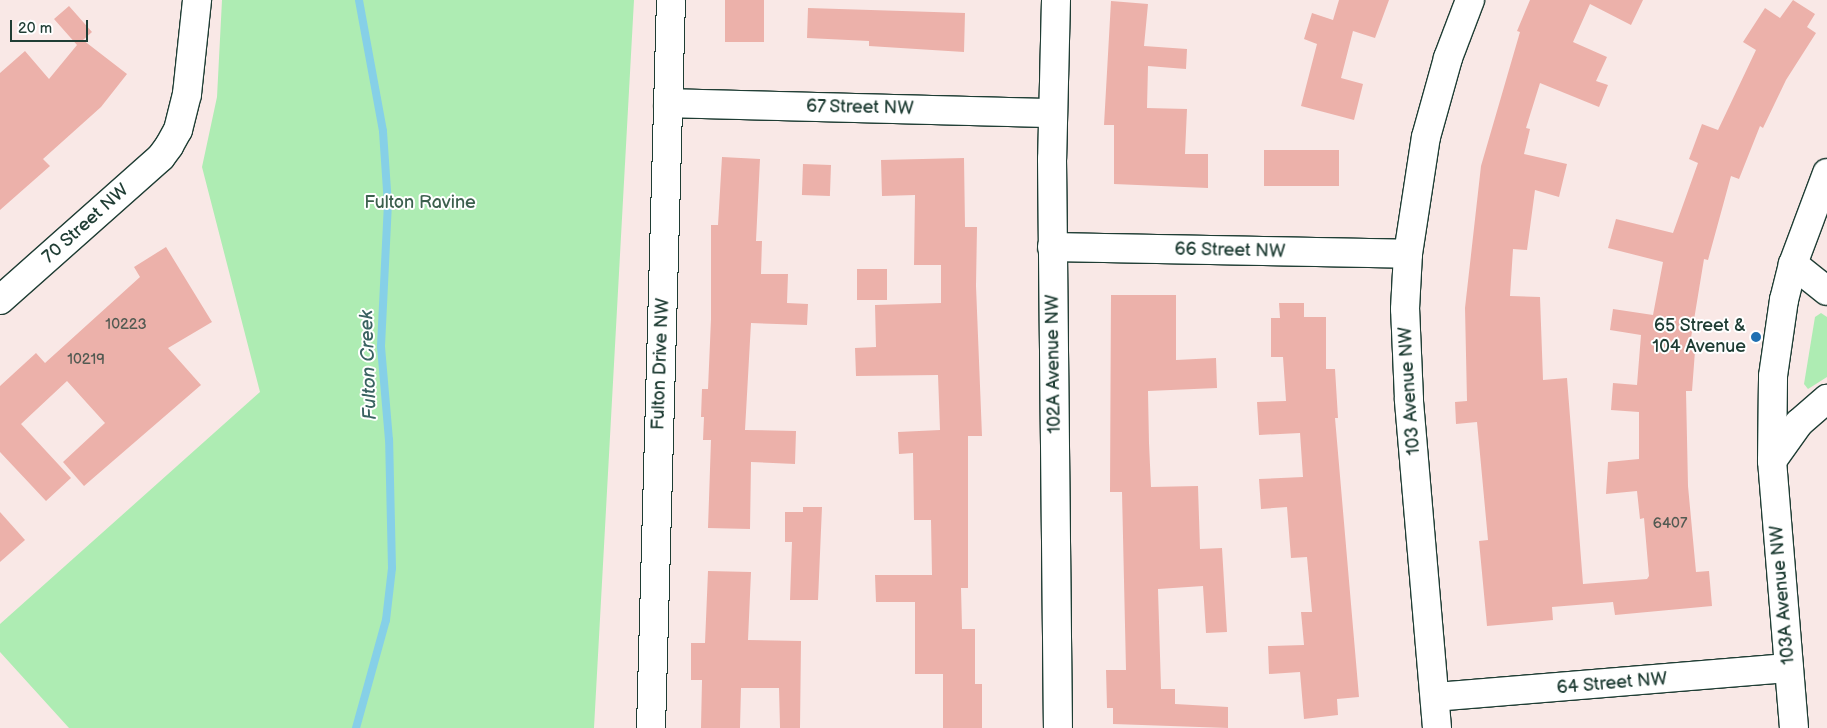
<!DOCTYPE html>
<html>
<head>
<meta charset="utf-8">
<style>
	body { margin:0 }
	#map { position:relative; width:1827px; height:728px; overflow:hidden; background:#f9e8e6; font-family:"Balsamiq Sans",sans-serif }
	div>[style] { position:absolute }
	.green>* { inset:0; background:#aeecb3 }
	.stream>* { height:8px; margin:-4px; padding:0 4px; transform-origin:4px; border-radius:4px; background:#86d0e7 }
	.building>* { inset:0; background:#ecb1aa; transform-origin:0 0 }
	.roads { filter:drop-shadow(1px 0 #1f3d34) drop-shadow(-1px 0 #1f3d34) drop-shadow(0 1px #1f3d34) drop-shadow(0 -1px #1f3d34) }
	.minor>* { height:28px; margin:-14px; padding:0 14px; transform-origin:14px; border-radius:14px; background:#fff }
	.dots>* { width:14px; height:14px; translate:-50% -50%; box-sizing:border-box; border:2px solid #fff; border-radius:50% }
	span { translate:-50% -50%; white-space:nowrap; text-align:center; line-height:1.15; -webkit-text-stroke:4px #fff; paint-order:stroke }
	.number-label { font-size:15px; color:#525a52 }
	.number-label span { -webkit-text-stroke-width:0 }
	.street-label { font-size:18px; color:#1f3d34 }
	.park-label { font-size:18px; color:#3c604d }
	.poi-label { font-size:18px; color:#1f3d34 }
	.right { translate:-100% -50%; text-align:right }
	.water-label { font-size:19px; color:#396261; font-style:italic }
	.scale { position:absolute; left:10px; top:20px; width:78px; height:22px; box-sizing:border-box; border:2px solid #1f3d34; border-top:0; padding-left:6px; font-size:15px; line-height:18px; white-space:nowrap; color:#1f3d34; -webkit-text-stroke:4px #fff; paint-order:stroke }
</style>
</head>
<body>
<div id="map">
	<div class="green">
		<i style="clip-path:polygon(222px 0,634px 0,594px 728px,69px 728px,0 652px,0 624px,260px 392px,202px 167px,217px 97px)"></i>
		<i style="clip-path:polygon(1821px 313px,1827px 317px,1827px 377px,1808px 389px,1804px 384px,1815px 317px)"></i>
	</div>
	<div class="stream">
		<i style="left:356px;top:728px;width:112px;rotate:-74.5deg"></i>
		<i style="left:386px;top:620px;width:52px;rotate:-83.4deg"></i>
		<i style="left:392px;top:568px;width:128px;rotate:-91.3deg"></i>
		<i style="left:389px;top:440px;width:94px;rotate:-94.9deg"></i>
		<i style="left:381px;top:346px;width:141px;rotate:-87.2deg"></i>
		<i style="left:388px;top:205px;width:74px;rotate:-93.9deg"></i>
		<i style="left:383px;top:131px;width:133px;rotate:-100.4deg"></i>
	</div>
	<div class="building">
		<i style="left:725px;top:0;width:39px;height:42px"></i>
		<i style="clip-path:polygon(1339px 0,1389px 0,1375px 38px,1353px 31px,1341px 78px,1363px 84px,1354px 120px,1301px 106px,1317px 44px,1304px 39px,1312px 13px,1333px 20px)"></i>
		<i style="clip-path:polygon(1530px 0,1643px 0,1631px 25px,1590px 4px,1573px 42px,1607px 57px,1596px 81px,1608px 85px,1599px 107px,1540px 83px,1526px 128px,1530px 129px,1524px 154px,1567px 164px,1559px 197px,1535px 190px,1527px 250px,1513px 249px,1510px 296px,1540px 297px,1543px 380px,1567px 378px,1583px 584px,1647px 579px,1649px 576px,1644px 518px,1640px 519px,1637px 491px,1606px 494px,1608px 462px,1639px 459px,1639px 412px,1611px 410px,1613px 383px,1637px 385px,1641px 335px,1610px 330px,1613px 309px,1653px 315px,1663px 262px,1608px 248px,1616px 219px,1673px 233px,1698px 163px,1689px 159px,1702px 124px,1718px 130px,1756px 50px,1743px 42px,1765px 8px,1780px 18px,1793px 0,1815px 14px,1807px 27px,1816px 33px,1786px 80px,1763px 128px,1760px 126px,1739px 179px,1731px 176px,1708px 260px,1704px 259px,1689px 350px,1695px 351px,1692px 391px,1686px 391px,1688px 486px,1696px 572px,1709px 571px,1712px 606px,1615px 615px,1613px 602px,1552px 607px,1553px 620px,1487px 626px,1479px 541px,1488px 540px,1477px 422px,1456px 424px,1455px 402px,1467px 401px,1465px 308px,1481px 166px,1520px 32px,1517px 31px)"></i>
		<i style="clip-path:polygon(1111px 1px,1148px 4px,1144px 46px,1187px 49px,1186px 69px,1148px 66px,1147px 108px,1187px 109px,1185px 154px,1208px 154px,1208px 188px,1114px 184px,1114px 125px,1104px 125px)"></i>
		<i style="clip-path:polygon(69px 6px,92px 32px,83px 40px,127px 74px,101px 107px,43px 159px,50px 166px,0 210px,0 73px,25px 51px,49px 79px,77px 45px,54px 19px)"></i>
		<i style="clip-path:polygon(808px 8px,965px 13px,964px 52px,869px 46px,869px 41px,807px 38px)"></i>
		<i style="left:1264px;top:150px;width:75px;height:36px"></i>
		<i style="clip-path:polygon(722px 157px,760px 159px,756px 241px,762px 241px,761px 274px,788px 274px,787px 303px,808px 304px,807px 325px,751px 323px,745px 430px,796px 431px,795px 464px,751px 462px,750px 529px,708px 528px,711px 440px,703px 440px,704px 417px,701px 417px,702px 389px,708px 389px,711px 319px,711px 225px,718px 225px)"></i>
		<i style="clip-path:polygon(964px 158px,965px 227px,977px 227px,976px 286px,982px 436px,968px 436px,968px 588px,961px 588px,962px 629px,975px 629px,975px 684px,982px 684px,982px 728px,943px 728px,943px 674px,915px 674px,915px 602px,876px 602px,875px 575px,932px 575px,931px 520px,914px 520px,913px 453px,899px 454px,898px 432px,940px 430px,938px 375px,856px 376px,855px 348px,876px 347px,875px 305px,941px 303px,941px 265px,914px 265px,915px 195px,882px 196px,881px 160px)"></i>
		<i style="left:803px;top:164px;width:28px;height:31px;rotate:2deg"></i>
		<i style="clip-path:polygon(166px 247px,212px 322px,168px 348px,201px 385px,84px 486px,63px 462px,105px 423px,67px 381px,21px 424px,71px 478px,46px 501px,0 452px,0 386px,36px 353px,45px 363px,140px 277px,134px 267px)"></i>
		<i style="left:857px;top:269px;width:30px;height:31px"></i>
		<i style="clip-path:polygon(1111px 295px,1176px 295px,1176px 360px,1216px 358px,1217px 388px,1148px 391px,1149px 443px,1151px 487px,1198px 486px,1200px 549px,1222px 548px,1227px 632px,1206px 633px,1203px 586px,1158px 589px,1161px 689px,1175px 689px,1175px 704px,1228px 707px,1228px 728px,1113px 724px,1113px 708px,1107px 708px,1106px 670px,1126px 670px,1122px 492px,1110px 492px)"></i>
		<i style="clip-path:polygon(1279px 303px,1304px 303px,1304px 317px,1326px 317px,1326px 369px,1335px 369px,1338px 418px,1335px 418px,1359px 697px,1337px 699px,1338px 715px,1304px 719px,1300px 672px,1269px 674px,1268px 646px,1304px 645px,1301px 612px,1312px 612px,1307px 557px,1291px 558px,1287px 507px,1261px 509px,1259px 479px,1303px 477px,1300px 433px,1259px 435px,1257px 402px,1286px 401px,1283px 357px,1271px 357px,1271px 318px,1280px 318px)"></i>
		<i style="clip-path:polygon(803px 507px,822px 507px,818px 600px,790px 600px,792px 542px,785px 542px,785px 512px,803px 512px)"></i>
		<i style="clip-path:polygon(0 512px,25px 540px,0 562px)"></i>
		<i style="clip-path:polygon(708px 571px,751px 572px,748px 640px,801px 641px,800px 728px,780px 728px,779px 688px,741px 688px,740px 728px,701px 728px,702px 680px,691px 680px,691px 643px,705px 643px)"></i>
	</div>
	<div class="roads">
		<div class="minor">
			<i style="left:1056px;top:0;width:159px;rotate:91.4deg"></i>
			<i style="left:1052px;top:159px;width:569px;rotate:89.4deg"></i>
			<i style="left:668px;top:103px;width:384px;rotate:1.5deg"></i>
			<i style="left:1052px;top:247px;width:356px;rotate:1.1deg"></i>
			<i style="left:1793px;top:264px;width:43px;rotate:38.5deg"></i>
			<i style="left:0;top:300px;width:215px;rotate:-41.6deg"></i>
			<i style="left:161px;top:157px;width:14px;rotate:-54deg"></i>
			<i style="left:169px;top:146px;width:18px;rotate:-61deg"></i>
			<i style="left:178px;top:130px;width:37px;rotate:-76deg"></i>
			<i style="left:187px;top:94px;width:95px;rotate:-83.9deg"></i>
			<i style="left:1772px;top:461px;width:47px;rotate:-54.6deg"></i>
			<i style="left:1799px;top:423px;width:37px;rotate:-41deg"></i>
			<i style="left:1435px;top:697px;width:355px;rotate:-4.7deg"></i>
			<i style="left:651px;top:728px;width:728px;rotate:-88.43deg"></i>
			<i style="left:1437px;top:728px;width:330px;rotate:-94.9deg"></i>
			<i style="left:1409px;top:399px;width:90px;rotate:-92.5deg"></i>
			<i style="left:1405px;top:309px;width:55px;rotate:-86.9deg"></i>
			<i style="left:1408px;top:254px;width:118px;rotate:-81.3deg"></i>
			<i style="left:1426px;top:137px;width:82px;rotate:-74.4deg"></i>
			<i style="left:1448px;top:58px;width:62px;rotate:-69.2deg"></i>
			<i style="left:1794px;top:728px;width:268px;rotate:-94.7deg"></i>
			<i style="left:1772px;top:461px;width:85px;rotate:-89.3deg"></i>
			<i style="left:1773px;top:376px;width:77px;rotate:-81.8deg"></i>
			<i style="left:1784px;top:300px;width:37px;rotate:-76deg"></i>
			<i style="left:1793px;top:264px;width:97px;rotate:-69.5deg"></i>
		</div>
	</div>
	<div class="dots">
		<i style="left:1756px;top:337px;background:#1f6fb2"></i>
	</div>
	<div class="number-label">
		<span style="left:126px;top:325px">10223</span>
		<span style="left:86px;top:360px">10219</span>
		<span style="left:1670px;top:524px">6407</span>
	</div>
	<div class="street-label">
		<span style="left:860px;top:108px;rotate:1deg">67 Street NW</span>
		<span style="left:86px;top:224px;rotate:-42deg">70 Street NW</span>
		<span style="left:1230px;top:251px;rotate:1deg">66 Street NW</span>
		<span style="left:661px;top:364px;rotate:-88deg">Fulton Drive NW</span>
		<span style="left:1054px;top:364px;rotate:-91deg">102A Avenue NW</span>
		<span style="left:1410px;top:391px;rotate:-94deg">103 Avenue NW</span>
		<span style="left:1783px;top:595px;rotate:-95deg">103A Avenue NW</span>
		<span style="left:1612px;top:684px;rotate:-5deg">64 Street NW</span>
	</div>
	<div class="park-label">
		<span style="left:420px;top:203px">Fulton Ravine</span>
	</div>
	<div class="poi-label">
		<span class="right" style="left:1746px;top:337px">65 Street &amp;<br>104 Avenue</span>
	</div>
	<div class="water-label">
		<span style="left:369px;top:365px;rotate:-92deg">Fulton Creek</span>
	</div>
	<div class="scale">20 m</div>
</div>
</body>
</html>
